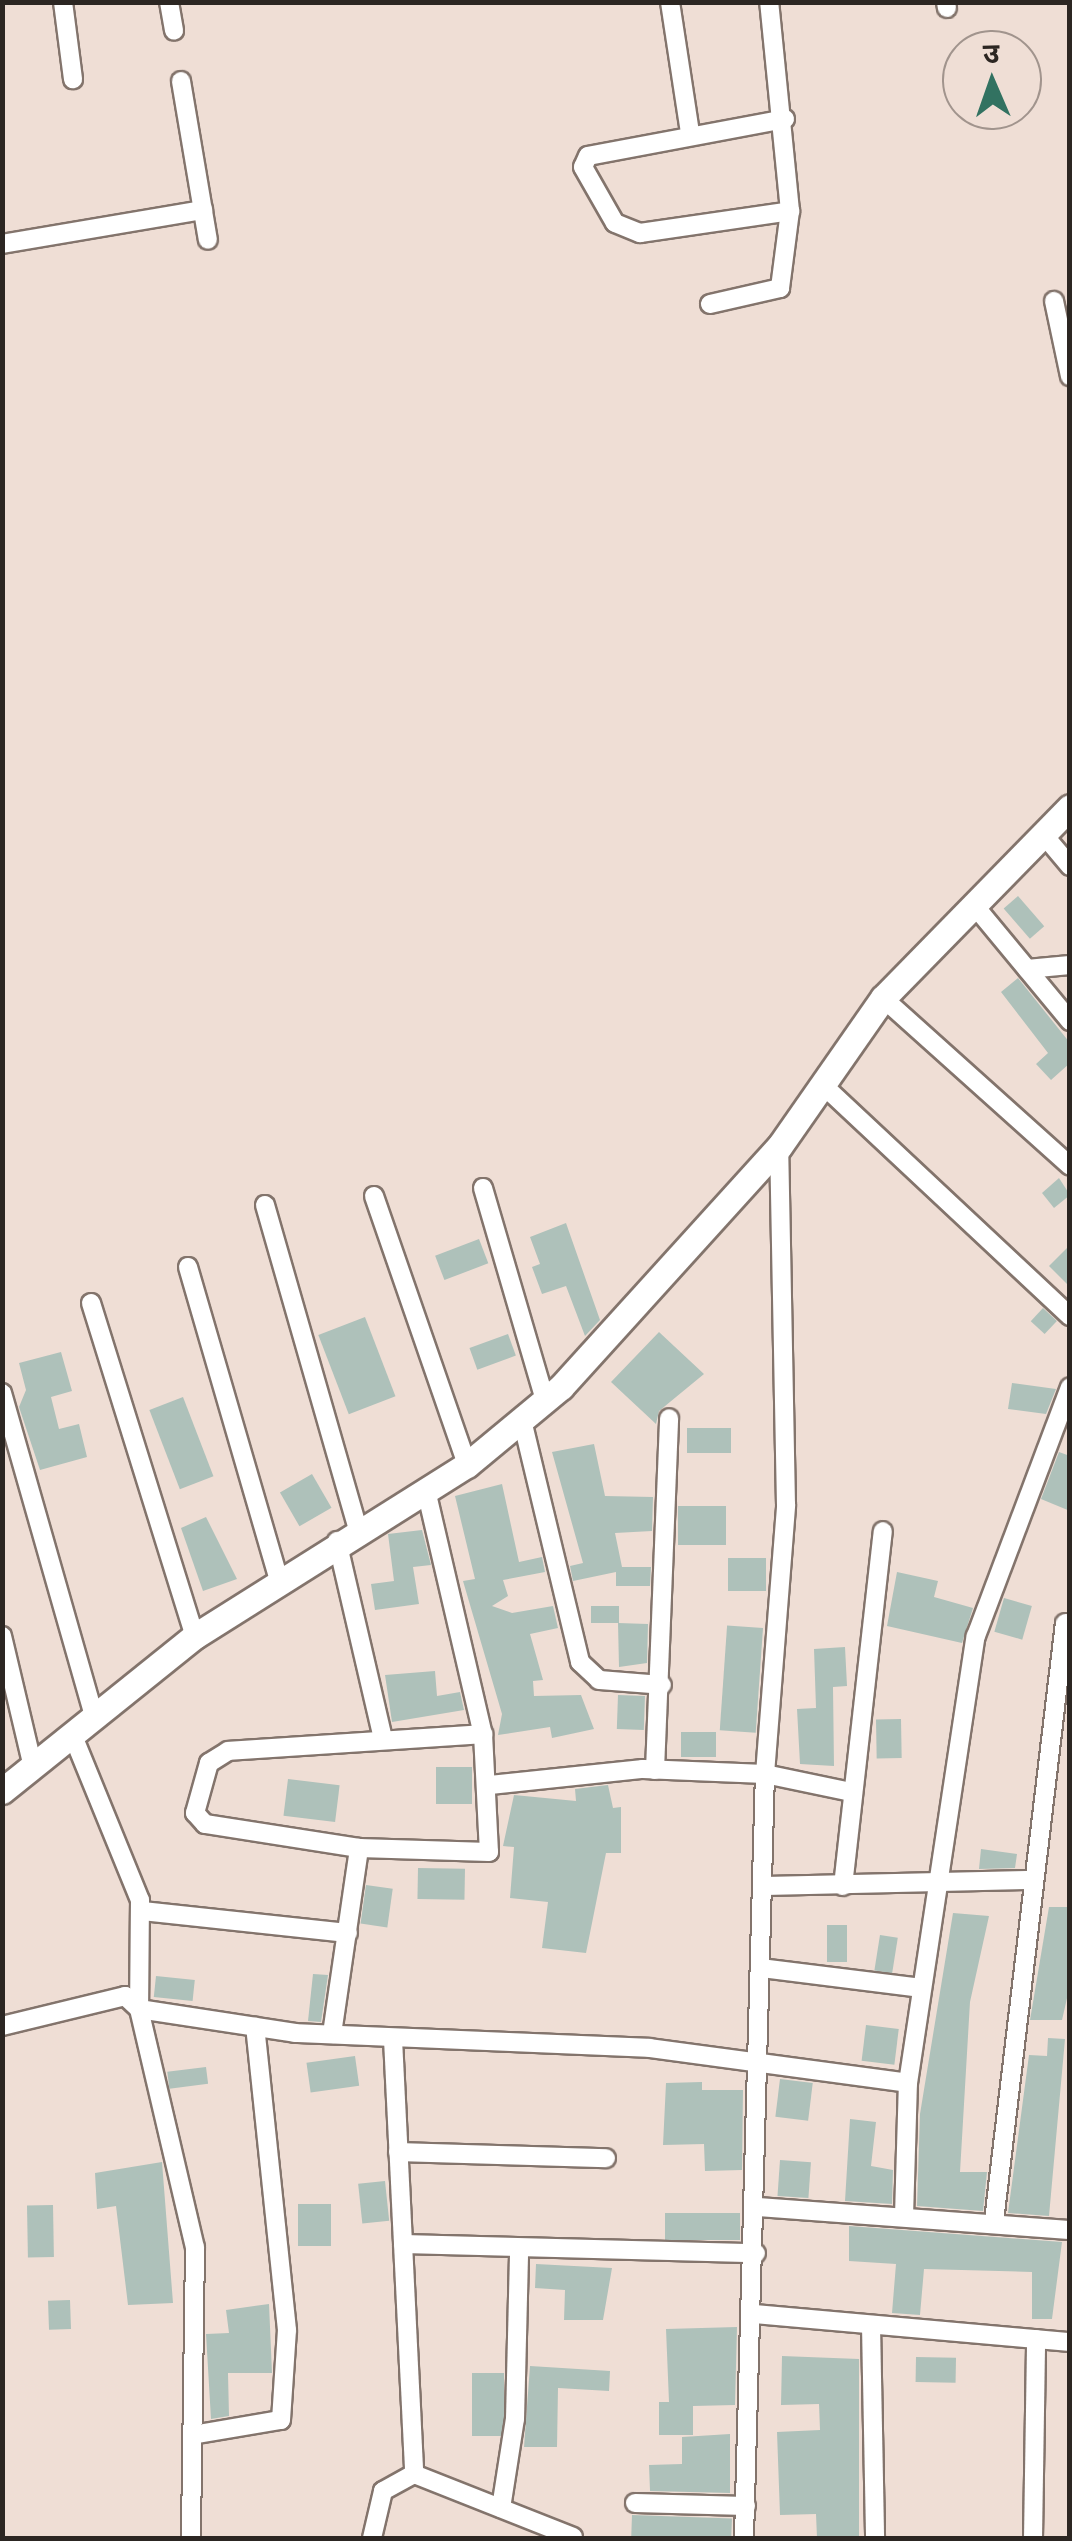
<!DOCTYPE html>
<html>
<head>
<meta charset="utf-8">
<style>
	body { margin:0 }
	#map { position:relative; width:1072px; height:2541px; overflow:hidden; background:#efded5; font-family:"Playfair Display","Noto Sans Devanagari",serif }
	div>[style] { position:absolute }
	.building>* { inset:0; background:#aec1ba; transform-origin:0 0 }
	.roads { filter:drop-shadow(2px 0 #83746c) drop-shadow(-2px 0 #83746c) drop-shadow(0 2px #83746c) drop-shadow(0 -2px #83746c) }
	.street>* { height:18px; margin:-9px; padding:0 9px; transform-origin:9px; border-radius:9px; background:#fff }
	.secondary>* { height:25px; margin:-12.5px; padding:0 12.5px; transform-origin:12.5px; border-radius:12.5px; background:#fff }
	span { translate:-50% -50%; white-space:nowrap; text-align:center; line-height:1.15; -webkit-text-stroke:10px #efded5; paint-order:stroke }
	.frame { position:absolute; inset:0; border:5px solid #2c2622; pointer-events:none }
	.north { position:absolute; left:942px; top:30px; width:100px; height:100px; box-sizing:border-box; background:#efded5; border:2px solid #a1948d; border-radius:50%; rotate:358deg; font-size:28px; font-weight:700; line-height:40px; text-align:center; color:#2c2622 }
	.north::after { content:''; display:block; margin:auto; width:35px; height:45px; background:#327261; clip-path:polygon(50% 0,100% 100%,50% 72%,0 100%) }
</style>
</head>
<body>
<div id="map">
	<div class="building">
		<i style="left:1018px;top:896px;width:40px;height:19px;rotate:49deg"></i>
		<i style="clip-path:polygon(1018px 978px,1070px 1043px,1070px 1063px,1051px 1080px,1036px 1064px,1048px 1053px,1001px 992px)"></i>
		<i style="clip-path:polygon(1059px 1178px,1070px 1195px,1054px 1208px,1042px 1193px)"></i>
		<i style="clip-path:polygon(566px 1223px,600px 1320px,585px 1336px,566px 1286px,542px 1294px,532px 1267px,540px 1264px,530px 1237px)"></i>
		<i style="left:479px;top:1239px;width:26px;height:47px;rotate:69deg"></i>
		<i style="clip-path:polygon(1070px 1245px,1070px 1287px,1049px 1266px)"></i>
		<i style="left:1043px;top:1308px;width:19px;height:18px;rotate:43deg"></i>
		<i style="left:365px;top:1317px;width:85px;height:50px;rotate:69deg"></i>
		<i style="clip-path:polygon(659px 1332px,704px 1374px,659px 1411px,656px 1424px,611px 1382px)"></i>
		<i style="left:508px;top:1334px;width:23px;height:41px;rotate:70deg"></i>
		<i style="clip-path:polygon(61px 1352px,72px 1391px,51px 1397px,59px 1429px,79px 1424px,87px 1457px,40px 1470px,19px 1407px,26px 1390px,19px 1363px)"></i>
		<i style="clip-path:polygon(1012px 1383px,1056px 1389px,1046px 1414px,1008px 1409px)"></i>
		<i style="left:183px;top:1397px;width:85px;height:36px;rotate:69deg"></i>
		<i style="left:731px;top:1428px;width:25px;height:44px;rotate:90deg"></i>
		<i style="clip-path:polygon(594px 1444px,605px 1496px,653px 1497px,652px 1531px,615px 1533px,622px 1567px,651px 1567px,650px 1586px,616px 1586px,616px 1572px,573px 1581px,570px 1566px,583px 1563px,552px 1452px)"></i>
		<i style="clip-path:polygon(1059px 1452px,1070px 1456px,1070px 1511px,1041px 1499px)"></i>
		<i style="left:312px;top:1474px;width:39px;height:37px;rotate:60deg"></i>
		<i style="clip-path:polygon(502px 1484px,519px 1562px,542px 1557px,545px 1572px,503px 1580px,508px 1596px,492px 1606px,512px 1613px,553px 1606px,558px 1628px,530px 1634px,543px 1680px,533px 1681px,534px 1696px,581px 1695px,594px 1729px,552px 1738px,550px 1727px,498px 1735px,502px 1714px,463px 1581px,475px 1579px,455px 1496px)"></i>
		<i style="left:678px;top:1506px;width:48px;height:39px"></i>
		<i style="clip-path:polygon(206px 1517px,237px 1579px,203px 1591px,181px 1528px)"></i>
		<i style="clip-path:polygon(422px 1530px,431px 1565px,413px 1567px,419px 1604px,375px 1610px,371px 1584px,394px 1581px,388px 1534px)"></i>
		<i style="left:728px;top:1558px;width:38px;height:33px"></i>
		<i style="clip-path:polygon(897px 1572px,938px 1581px,934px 1597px,973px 1608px,962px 1643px,887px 1626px)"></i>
		<i style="left:1004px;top:1598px;width:29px;height:35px;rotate:16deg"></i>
		<i style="left:591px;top:1606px;width:28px;height:17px"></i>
		<i style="clip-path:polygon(618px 1623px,648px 1624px,647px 1663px,619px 1667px)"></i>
		<i style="left:763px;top:1628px;width:105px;height:36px;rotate:94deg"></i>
		<i style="clip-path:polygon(845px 1647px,847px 1686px,833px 1687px,834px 1766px,800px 1764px,797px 1709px,816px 1708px,814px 1649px)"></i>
		<i style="clip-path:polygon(435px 1671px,437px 1696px,460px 1692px,464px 1710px,392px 1722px,385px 1675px)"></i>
		<i style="left:618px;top:1695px;width:27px;height:34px;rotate:2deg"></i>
		<i style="left:901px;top:1719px;width:39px;height:25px;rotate:89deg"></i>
		<i style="left:681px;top:1732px;width:35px;height:25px"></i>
		<i style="left:436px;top:1767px;width:36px;height:37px"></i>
		<i style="left:288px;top:1779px;width:52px;height:37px;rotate:7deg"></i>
		<i style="clip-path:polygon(608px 1785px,613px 1808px,621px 1807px,621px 1853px,606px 1853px,586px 1953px,542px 1948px,548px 1902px,510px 1898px,514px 1847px,503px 1846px,514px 1795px,576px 1801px,575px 1789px)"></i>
		<i style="clip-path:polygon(981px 1849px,1017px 1854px,1015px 1868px,979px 1869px)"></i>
		<i style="left:418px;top:1868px;width:47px;height:31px;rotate:1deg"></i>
		<i style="left:366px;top:1885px;width:27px;height:39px;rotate:8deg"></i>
		<i style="clip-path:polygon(1049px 1907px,1070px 1907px,1070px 1985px,1062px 2020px,1030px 2020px)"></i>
		<i style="clip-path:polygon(953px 1913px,989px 1916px,970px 2002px,960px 2172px,987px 2172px,983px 2211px,917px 2206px,920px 2114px)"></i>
		<i style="left:827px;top:1925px;width:20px;height:37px"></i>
		<i style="left:880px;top:1935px;width:18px;height:36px;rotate:9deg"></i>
		<i style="clip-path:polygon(313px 1974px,328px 1975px,321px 2022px,308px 2021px)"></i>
		<i style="left:156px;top:1976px;width:39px;height:21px;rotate:6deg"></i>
		<i style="left:866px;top:2025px;width:33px;height:36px;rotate:7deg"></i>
		<i style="clip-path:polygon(1048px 2038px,1065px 2039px,1049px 2216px,1008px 2213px,1029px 2055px,1047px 2056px)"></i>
		<i style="left:355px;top:2056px;width:30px;height:49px;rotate:82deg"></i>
		<i style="left:206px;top:2067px;width:17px;height:39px;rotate:83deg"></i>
		<i style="left:780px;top:2079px;width:33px;height:38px;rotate:7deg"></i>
		<i style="clip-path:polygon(702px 2082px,702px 2090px,743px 2090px,742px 2170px,705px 2171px,704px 2144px,663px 2145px,666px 2083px)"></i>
		<i style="clip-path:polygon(850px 2119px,876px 2122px,871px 2166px,893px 2170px,892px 2204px,845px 2201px)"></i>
		<i style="left:780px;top:2160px;width:31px;height:36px;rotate:4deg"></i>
		<i style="clip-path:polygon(162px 2162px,173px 2303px,128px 2305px,116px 2206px,97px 2209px,95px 2173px)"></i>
		<i style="left:385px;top:2181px;width:40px;height:27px;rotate:84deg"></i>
		<i style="left:298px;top:2204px;width:33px;height:42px"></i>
		<i style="left:53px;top:2205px;width:52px;height:26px;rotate:89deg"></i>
		<i style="left:740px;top:2213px;width:27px;height:75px;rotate:90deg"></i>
		<i style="clip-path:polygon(849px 2226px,1062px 2242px,1052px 2319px,1032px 2319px,1032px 2272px,924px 2269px,920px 2315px,892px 2313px,896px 2264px,849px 2261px)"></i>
		<i style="clip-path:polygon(536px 2264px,612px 2268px,603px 2320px,564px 2320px,565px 2290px,535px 2288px)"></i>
		<i style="left:70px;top:2300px;width:29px;height:22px;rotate:88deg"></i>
		<i style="clip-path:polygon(269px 2304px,272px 2373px,228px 2373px,229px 2416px,211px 2419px,206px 2334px,229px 2333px,226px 2310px)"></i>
		<i style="clip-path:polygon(737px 2327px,735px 2405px,693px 2406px,693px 2435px,659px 2435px,659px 2402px,669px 2402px,666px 2329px)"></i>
		<i style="clip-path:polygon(782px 2356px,859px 2359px,859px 2538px,817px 2538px,816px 2514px,780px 2515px,777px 2432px,820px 2430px,819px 2404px,781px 2405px)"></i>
		<i style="left:916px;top:2357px;width:40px;height:25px;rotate:1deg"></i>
		<i style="clip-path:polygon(530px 2366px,610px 2371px,609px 2391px,558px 2388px,557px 2447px,524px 2447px)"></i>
		<i style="left:472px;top:2373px;width:32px;height:63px"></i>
		<i style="clip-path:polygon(730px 2434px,730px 2493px,650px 2491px,649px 2465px,682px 2464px,682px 2437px)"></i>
		<i style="left:632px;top:2515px;width:100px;height:23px;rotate:2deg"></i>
	</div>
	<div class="roads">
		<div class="street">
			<i style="left:63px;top:2px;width:78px;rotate:82.6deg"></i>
			<i style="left:169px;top:2px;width:29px;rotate:80deg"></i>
			<i style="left:670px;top:2px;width:133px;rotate:81.3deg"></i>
			<i style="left:946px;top:2px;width:6px;rotate:81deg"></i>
			<i style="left:181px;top:81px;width:161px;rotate:80.4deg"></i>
			<i style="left:785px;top:119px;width:200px;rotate:169.4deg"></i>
			<i style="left:588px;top:156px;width:12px;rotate:114deg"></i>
			<i style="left:583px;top:167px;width:64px;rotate:60.3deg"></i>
			<i style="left:615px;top:223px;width:27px;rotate:22deg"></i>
			<i style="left:640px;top:233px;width:152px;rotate:-8.3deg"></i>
			<i style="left:2px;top:244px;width:204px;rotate:-9.6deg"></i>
			<i style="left:1054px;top:301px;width:77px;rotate:78deg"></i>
			<i style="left:710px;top:304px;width:72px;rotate:-12.9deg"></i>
			<i style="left:780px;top:288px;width:78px;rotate:-82.6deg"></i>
			<i style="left:790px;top:211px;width:210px;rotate:-95.7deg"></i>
			<i style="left:1043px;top:834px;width:42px;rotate:49.8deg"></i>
			<i style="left:974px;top:905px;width:151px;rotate:50.4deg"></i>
			<i style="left:1027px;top:969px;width:43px;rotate:-5.3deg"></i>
			<i style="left:883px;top:998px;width:251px;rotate:41.9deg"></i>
			<i style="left:824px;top:1086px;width:337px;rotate:43.1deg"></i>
			<i style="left:483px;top:1188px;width:221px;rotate:73.7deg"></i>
			<i style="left:374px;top:1196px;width:285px;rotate:70.9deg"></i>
			<i style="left:265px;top:1205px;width:338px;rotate:74deg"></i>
			<i style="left:188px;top:1267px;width:323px;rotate:73.8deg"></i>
			<i style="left:91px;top:1303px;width:349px;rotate:72.7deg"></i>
			<i style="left:2px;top:1393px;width:336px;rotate:74.1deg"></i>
			<i style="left:522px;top:1420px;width:249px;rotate:76.5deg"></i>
			<i style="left:580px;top:1662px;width:26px;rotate:43deg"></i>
			<i style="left:599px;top:1680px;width:63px;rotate:4.5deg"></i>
			<i style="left:426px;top:1490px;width:251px;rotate:76.9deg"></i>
			<i style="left:483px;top:1734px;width:118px;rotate:87.1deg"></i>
			<i style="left:489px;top:1852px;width:130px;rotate:-178.2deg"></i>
			<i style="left:359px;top:1848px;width:156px;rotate:-171.1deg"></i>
			<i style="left:205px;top:1824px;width:15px;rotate:-132deg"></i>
			<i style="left:195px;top:1813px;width:52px;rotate:-74.4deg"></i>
			<i style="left:209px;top:1763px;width:22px;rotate:-32deg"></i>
			<i style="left:228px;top:1751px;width:256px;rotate:-3.8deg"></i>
			<i style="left:337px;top:1541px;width:202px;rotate:76.9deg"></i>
			<i style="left:2px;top:1636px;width:135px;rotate:76.7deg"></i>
			<i style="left:73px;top:1736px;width:177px;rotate:67.8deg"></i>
			<i style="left:140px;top:1900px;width:109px;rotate:90.5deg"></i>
			<i style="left:139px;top:2009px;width:244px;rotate:76.8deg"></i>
			<i style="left:195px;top:2247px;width:291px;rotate:90.8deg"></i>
			<i style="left:655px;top:1770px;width:352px;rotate:-87.7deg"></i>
			<i style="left:490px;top:1785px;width:154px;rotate:-6deg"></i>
			<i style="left:643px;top:1769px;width:122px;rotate:2.3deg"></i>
			<i style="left:765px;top:1774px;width:88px;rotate:11.8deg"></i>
			<i style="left:763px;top:1886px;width:265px;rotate:-1.3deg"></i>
			<i style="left:843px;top:1886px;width:357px;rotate:-83.6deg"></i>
			<i style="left:142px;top:1911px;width:207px;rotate:6.1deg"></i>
			<i style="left:761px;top:1968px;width:161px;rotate:7.1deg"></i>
			<i style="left:2px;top:2026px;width:127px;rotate:-13.7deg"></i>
			<i style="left:125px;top:1996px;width:19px;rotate:43deg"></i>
			<i style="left:139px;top:2009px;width:158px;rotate:8.7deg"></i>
			<i style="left:295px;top:2033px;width:355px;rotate:2.4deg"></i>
			<i style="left:650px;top:2048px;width:260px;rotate:7.7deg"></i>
			<i style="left:332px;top:2034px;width:188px;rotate:-81.7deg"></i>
			<i style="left:393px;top:2039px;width:436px;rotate:87.2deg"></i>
			<i style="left:414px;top:2474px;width:171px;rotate:21.6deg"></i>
			<i style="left:398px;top:2152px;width:208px;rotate:1.7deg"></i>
			<i style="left:757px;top:2207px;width:314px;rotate:4.2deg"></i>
			<i style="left:904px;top:2216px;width:133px;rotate:-88.3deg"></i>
			<i style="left:908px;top:2083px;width:452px;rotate:-81.4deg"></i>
			<i style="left:976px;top:1636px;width:266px;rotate:-69.3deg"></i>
			<i style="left:994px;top:2221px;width:602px;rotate:-83.23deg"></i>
			<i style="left:403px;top:2244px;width:353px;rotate:1.5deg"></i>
			<i style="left:755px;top:2314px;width:316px;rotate:5.1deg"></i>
			<i style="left:871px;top:2325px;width:213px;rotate:88.9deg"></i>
			<i style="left:192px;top:2435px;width:90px;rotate:-9.6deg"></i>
			<i style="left:281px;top:2420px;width:90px;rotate:-86.2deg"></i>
			<i style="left:287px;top:2330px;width:305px;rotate:-96deg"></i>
			<i style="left:635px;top:2503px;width:111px;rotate:1.5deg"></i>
			<i style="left:501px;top:2508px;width:90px;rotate:-81.1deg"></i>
			<i style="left:515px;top:2419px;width:168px;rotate:-88.6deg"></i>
			<i style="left:372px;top:2538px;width:48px;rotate:-76.8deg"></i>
			<i style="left:383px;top:2491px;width:35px;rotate:-29deg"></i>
			<i style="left:744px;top:2538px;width:764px;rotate:-88.43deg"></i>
			<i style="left:765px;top:1774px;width:270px;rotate:-85.5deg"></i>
			<i style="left:786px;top:1505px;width:358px;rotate:-91.1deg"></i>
			<i style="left:1033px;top:2538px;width:199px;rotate:-89.1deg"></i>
		</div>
		<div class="secondary">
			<i style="left:2px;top:1791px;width:248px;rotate:-38.8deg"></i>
			<i style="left:195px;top:1636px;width:321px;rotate:-32.2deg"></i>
			<i style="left:467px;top:1465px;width:122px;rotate:-39.7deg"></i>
			<i style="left:561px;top:1387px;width:324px;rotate:-47.8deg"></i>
			<i style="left:779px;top:1147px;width:182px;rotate:-55.1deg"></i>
			<i style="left:883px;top:998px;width:267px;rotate:-45.6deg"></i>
		</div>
	</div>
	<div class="frame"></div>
	<div class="north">उ</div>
</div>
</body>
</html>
